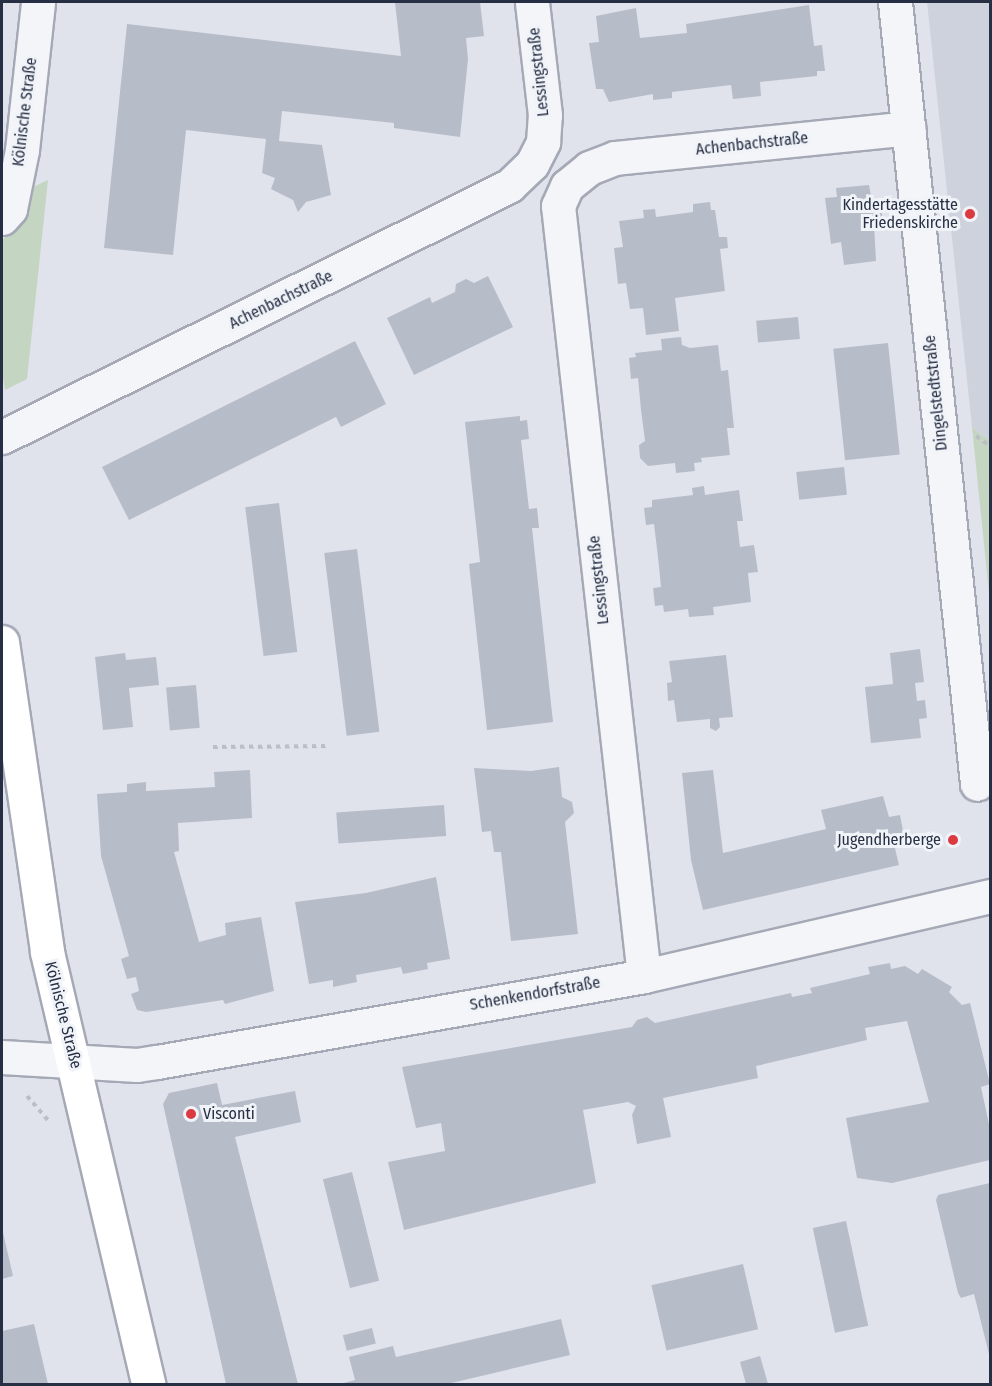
<!DOCTYPE html>
<html>
<head>
<meta charset="utf-8">
<style>
	body { margin:0 }
	#map { position:relative; width:992px; height:1386px; overflow:hidden; background:#e0e3eb; font-family:"Fira Sans Condensed",sans-serif }
	div>[style] { position:absolute }
	.built>* { inset:0; background:#ced2dd }
	.green>* { inset:0; background:#c4d5c1 }
	.building>* { inset:0; background:#b7bcc9; transform-origin:0 0 }
	.path>* { height:4px; margin-top:-2px; transform-origin:0; background:repeating-linear-gradient(90deg,#bbbec6 0 4.5px,transparent 0 9px) }
	.roads { filter:drop-shadow(2px 0 #a5a9b6) drop-shadow(-2px 0 #a5a9b6) drop-shadow(0 2px #a5a9b6) drop-shadow(0 -2px #a5a9b6) }
	.minor>* { height:33px; margin:-16.5px; padding:0 16.5px; transform-origin:16.5px; border-radius:16.5px; background:#f4f5f8 }
	.major>* { height:33px; margin:-16.5px; padding:0 16.5px; transform-origin:16.5px; border-radius:16.5px; background:#fff }
	.dots>* { width:16px; height:16px; translate:-50% -50%; box-sizing:border-box; border:3px solid #f0f3f8; border-radius:50% }
	span { translate:-50% -50%; white-space:nowrap; text-align:center; line-height:1.15; -webkit-text-stroke:6px #f0f3f8; paint-order:stroke }
	.street-label { font-size:16px; color:#272f44 }
	.poi-label { font-size:16px; color:#272f44 }
	.right { translate:-100% -50%; text-align:right }
	.left { translate:0 -50%; text-align:left }
	.frame { position:absolute; inset:0; border:3px solid #272f44; pointer-events:none }
</style>
</head>
<body>
<div id="map">
	<div class="built">
		<i style="clip-path:polygon(927px 2px,990px 2px,990px 441px,972px 427px)"></i>
	</div>
	<div class="green">
		<i style="clip-path:polygon(48px 180px,27px 379px,5px 390px,2px 371px,2px 240px,22px 222px,31px 188px)"></i>
		<i style="clip-path:polygon(972px 427px,990px 441px,990px 603px)"></i>
	</div>
	<div class="building">
		<i style="clip-path:polygon(395px 2px,480px 2px,484px 36px,466px 38px,468px 59px,460px 137px,394px 128px,394px 123px,282px 111px,279px 141px,322px 145px,331px 195px,306px 202px,298px 212px,293px 200px,271px 189px,275px 178px,262px 173px,266px 139px,186px 130px,173px 255px,104px 248px,127px 24px,401px 56px)"></i>
		<i style="clip-path:polygon(809px 5px,814px 46px,822px 45px,825px 71px,817px 71px,817px 76px,760px 82px,761px 96px,733px 99px,731px 85px,672px 92px,672px 98px,653px 100px,653px 94px,609px 102px,603px 89px,596px 89px,589px 43px,599px 42px,596px 16px,636px 8px,640px 38px,687px 33px,686px 24px)"></i>
		<i style="clip-path:polygon(869px 185px,873px 208px,881px 207px,883px 223px,874px 224px,876px 261px,844px 265px,841px 242px,831px 244px,825px 198px,837px 197px,836px 188px)"></i>
		<i style="clip-path:polygon(710px 202px,711px 210px,715px 210px,719px 237px,727px 237px,728px 248px,720px 249px,725px 291px,675px 298px,679px 331px,646px 335px,643px 308px,630px 309px,626px 283px,618px 284px,614px 248px,623px 247px,619px 221px,644px 218px,643px 210px,655px 209px,656px 217px,693px 212px,693px 204px)"></i>
		<i style="clip-path:polygon(488px 276px,513px 327px,414px 375px,387px 318px,430px 297px,432px 303px,455px 292px,456px 284px,466px 279px,474px 283px)"></i>
		<i style="left:798px;top:317px;width:22px;height:42px;rotate:85deg"></i>
		<i style="clip-path:polygon(681px 337px,682px 345px,690px 348px,718px 345px,721px 371px,728px 370px,734px 428px,727px 428px,730px 455px,701px 458px,702px 462px,694px 463px,695px 471px,676px 473px,675px 463px,648px 466px,640px 458px,639px 445px,645px 441px,641px 410px,638px 378px,631px 379px,629px 358px,636px 357px,635px 353px,662px 350px,661px 339px)"></i>
		<i style="clip-path:polygon(355px 341px,386px 404px,341px 427px,336px 417px,129px 520px,102px 467px)"></i>
		<i style="left:888px;top:343px;width:112px;height:55px;rotate:84deg"></i>
		<i style="clip-path:polygon(520px 416px,520px 421px,527px 420px,529px 439px,521px 440px,529px 509px,537px 508px,539px 528px,532px 528px,553px 722px,487px 730px,469px 564px,480px 562px,465px 422px)"></i>
		<i style="left:844px;top:467px;width:28px;height:48px;rotate:84deg"></i>
		<i style="clip-path:polygon(704px 486px,705px 495px,739px 490px,743px 521px,737px 521px,740px 547px,754px 545px,758px 572px,748px 573px,751px 602px,713px 607px,714px 615px,689px 617px,688px 609px,664px 612px,663px 605px,655px 606px,653px 588px,661px 587px,658px 557px,654px 524px,646px 525px,644px 508px,652px 507px,652px 500px,693px 495px,692px 488px)"></i>
		<i style="left:279px;top:503px;width:150px;height:34px;rotate:83deg"></i>
		<i style="left:357px;top:549px;width:184px;height:33px;rotate:83deg"></i>
		<i style="clip-path:polygon(920px 649px,924px 682px,915px 683px,917px 701px,925px 700px,927px 718px,919px 719px,921px 738px,871px 743px,865px 687px,893px 684px,890px 653px)"></i>
		<i style="clip-path:polygon(125px 653px,126px 660px,156px 657px,159px 685px,129px 688px,133px 727px,103px 730px,95px 657px)"></i>
		<i style="clip-path:polygon(726px 655px,733px 717px,719px 718px,720px 727px,716px 731px,710px 728px,710px 719px,677px 722px,674px 700px,668px 701px,667px 683px,672px 682px,669px 661px)"></i>
		<i style="left:196px;top:685px;width:43px;height:30px;rotate:85deg"></i>
		<i style="clip-path:polygon(559px 767px,562px 797px,572px 802px,574px 813px,565px 822px,578px 934px,511px 941px,501px 852px,494px 852px,491px 831px,482px 832px,474px 768px,531px 771px)"></i>
		<i style="clip-path:polygon(250px 770px,252px 818px,178px 823px,179px 851px,174px 852px,199px 942px,226px 935px,225px 923px,261px 917px,274px 991px,225px 1004px,223px 1000px,146px 1012px,137px 1010px,131px 994px,139px 991px,136px 977px,127px 979px,121px 959px,129px 956px,101px 856px,97px 794px,127px 792px,127px 784px,146px 782px,146px 791px,215px 787px,214px 772px)"></i>
		<i style="clip-path:polygon(713px 770px,723px 853px,826px 829px,821px 810px,883px 796px,889px 817px,900px 815px,905px 841px,894px 844px,899px 865px,703px 910px,691px 860px,682px 773px)"></i>
		<i style="left:444px;top:805px;width:31px;height:108px;rotate:86deg"></i>
		<i style="clip-path:polygon(436px 877px,450px 959px,427px 963px,428px 969px,403px 974px,401px 967px,356px 975px,357px 982px,333px 987px,333px 980px,309px 984px,295px 902px,366px 893px)"></i>
		<i style="clip-path:polygon(890px 963px,891px 969px,905px 966px,918px 974px,922px 969px,952px 987px,949px 992px,962px 1005px,970px 1003px,990px 1084px,981px 1087px,990px 1129px,990px 1160px,892px 1183px,857px 1178px,846px 1118px,929px 1102px,907px 1021px,865px 1028px,867px 1040px,756px 1066px,758px 1078px,663px 1098px,671px 1137px,637px 1144px,632px 1115px,636px 1106px,628px 1102px,583px 1110px,596px 1183px,404px 1230px,388px 1162px,445px 1151px,441px 1123px,416px 1128px,402px 1067px,632px 1027px,637px 1020px,647px 1017px,655px 1023px,791px 993px,792px 997px,812px 993px,810px 988px,870px 974px,868px 967px)"></i>
		<i style="clip-path:polygon(217px 1083px,222px 1105px,295px 1091px,301px 1122px,235px 1137px,298px 1384px,226px 1384px,163px 1104px,169px 1093px)"></i>
		<i style="left:352px;top:1172px;width:112px;height:30px;rotate:76deg"></i>
		<i style="clip-path:polygon(990px 1183px,990px 1358px,974px 1294px,961px 1298px,958px 1293px,936px 1200px,938px 1195px)"></i>
		<i style="left:846px;top:1221px;width:107px;height:34px;rotate:78deg"></i>
		<i style="clip-path:polygon(2px 1228px,13px 1276px,2px 1279px)"></i>
		<i style="left:743px;top:1264px;width:67px;height:94px;rotate:77deg"></i>
		<i style="clip-path:polygon(561px 1319px,570px 1355px,447px 1384px,340px 1384px,355px 1380px,349px 1357px,393px 1346px,396px 1357px)"></i>
		<i style="clip-path:polygon(34px 1324px,48px 1384px,2px 1384px,2px 1331px)"></i>
		<i style="left:372px;top:1328px;width:16px;height:30px;rotate:76deg"></i>
		<i style="clip-path:polygon(760px 1356px,768px 1384px,746px 1384px,740px 1362px)"></i>
	</div>
	<div class="path">
		<i style="left:976px;top:436px;width:17px;rotate:36deg"></i>
		<i style="left:213px;top:747px;width:117px;rotate:-0.5deg"></i>
		<i style="left:27px;top:1096px;width:32px;rotate:49deg"></i>
	</div>
	<div class="roads">
		<div class="minor">
			<i style="left:895px;top:2px;width:786px;rotate:84.01deg"></i>
			<i style="left:2px;top:218px;width:12px;rotate:-48deg"></i>
			<i style="left:10px;top:209px;width:60px;rotate:-78.5deg"></i>
			<i style="left:22px;top:150px;width:149px;rotate:-83.8deg"></i>
			<i style="left:2px;top:437px;width:566px;rotate:-26.34deg"></i>
			<i style="left:509px;top:186px;width:32px;rotate:-44deg"></i>
			<i style="left:532px;top:164px;width:25px;rotate:-63deg"></i>
			<i style="left:543px;top:142px;width:27px;rotate:-86deg"></i>
			<i style="left:545px;top:115px;width:114px;rotate:-96.6deg"></i>
			<i style="left:644px;top:976px;width:775px;rotate:-96.37deg"></i>
			<i style="left:558px;top:206px;width:22px;rotate:-66deg"></i>
			<i style="left:567px;top:186px;width:28px;rotate:-39deg"></i>
			<i style="left:589px;top:168px;width:28px;rotate:-21deg"></i>
			<i style="left:615px;top:158px;width:295px;rotate:-5.8deg"></i>
			<i style="left:2px;top:1057px;width:135px;rotate:3.4deg"></i>
			<i style="left:137px;top:1065px;width:20px;rotate:-9deg"></i>
			<i style="left:157px;top:1062px;width:495px;rotate:-10deg"></i>
			<i style="left:644px;top:976px;width:355px;rotate:-13deg"></i>
		</div>
		<div class="major">
			<i style="left:2px;top:642px;width:313px;rotate:81.7deg"></i>
			<i style="left:47px;top:952px;width:444px;rotate:76.8deg"></i>
		</div>
	</div>
	<div class="dots">
		<i style="left:970px;top:214px;background:#db3a41"></i>
		<i style="left:953px;top:840px;background:#db3a41"></i>
		<i style="left:191px;top:1114px;background:#db3a41"></i>
	</div>
	<div class="street-label">
		<span style="left:539px;top:72px;rotate:-96deg">Lessingstraße</span>
		<span style="left:25px;top:112px;rotate:-83deg">Kölnische Straße</span>
		<span style="left:752px;top:144px;rotate:-6deg">Achenbachstraße</span>
		<span style="left:281px;top:300px;rotate:-26deg">Achenbachstraße</span>
		<span style="left:936px;top:393px;rotate:-96deg">Dingelstedtstraße</span>
		<span style="left:599px;top:580px;rotate:-96deg">Lessingstraße</span>
		<span style="left:535px;top:994px;rotate:-10deg">Schenkendorfstraße</span>
		<span style="left:63px;top:1015px;rotate:76deg">Kölnische Straße</span>
	</div>
	<div class="poi-label">
		<span class="right" style="left:958px;top:214px">Kindertagesstätte<br>Friedenskirche</span>
		<span class="right" style="left:941px;top:840px">Jugendherberge</span>
		<span class="left" style="left:203px;top:1114px">Visconti</span>
	</div>
	<div class="frame"></div>
</div>
</body>
</html>
